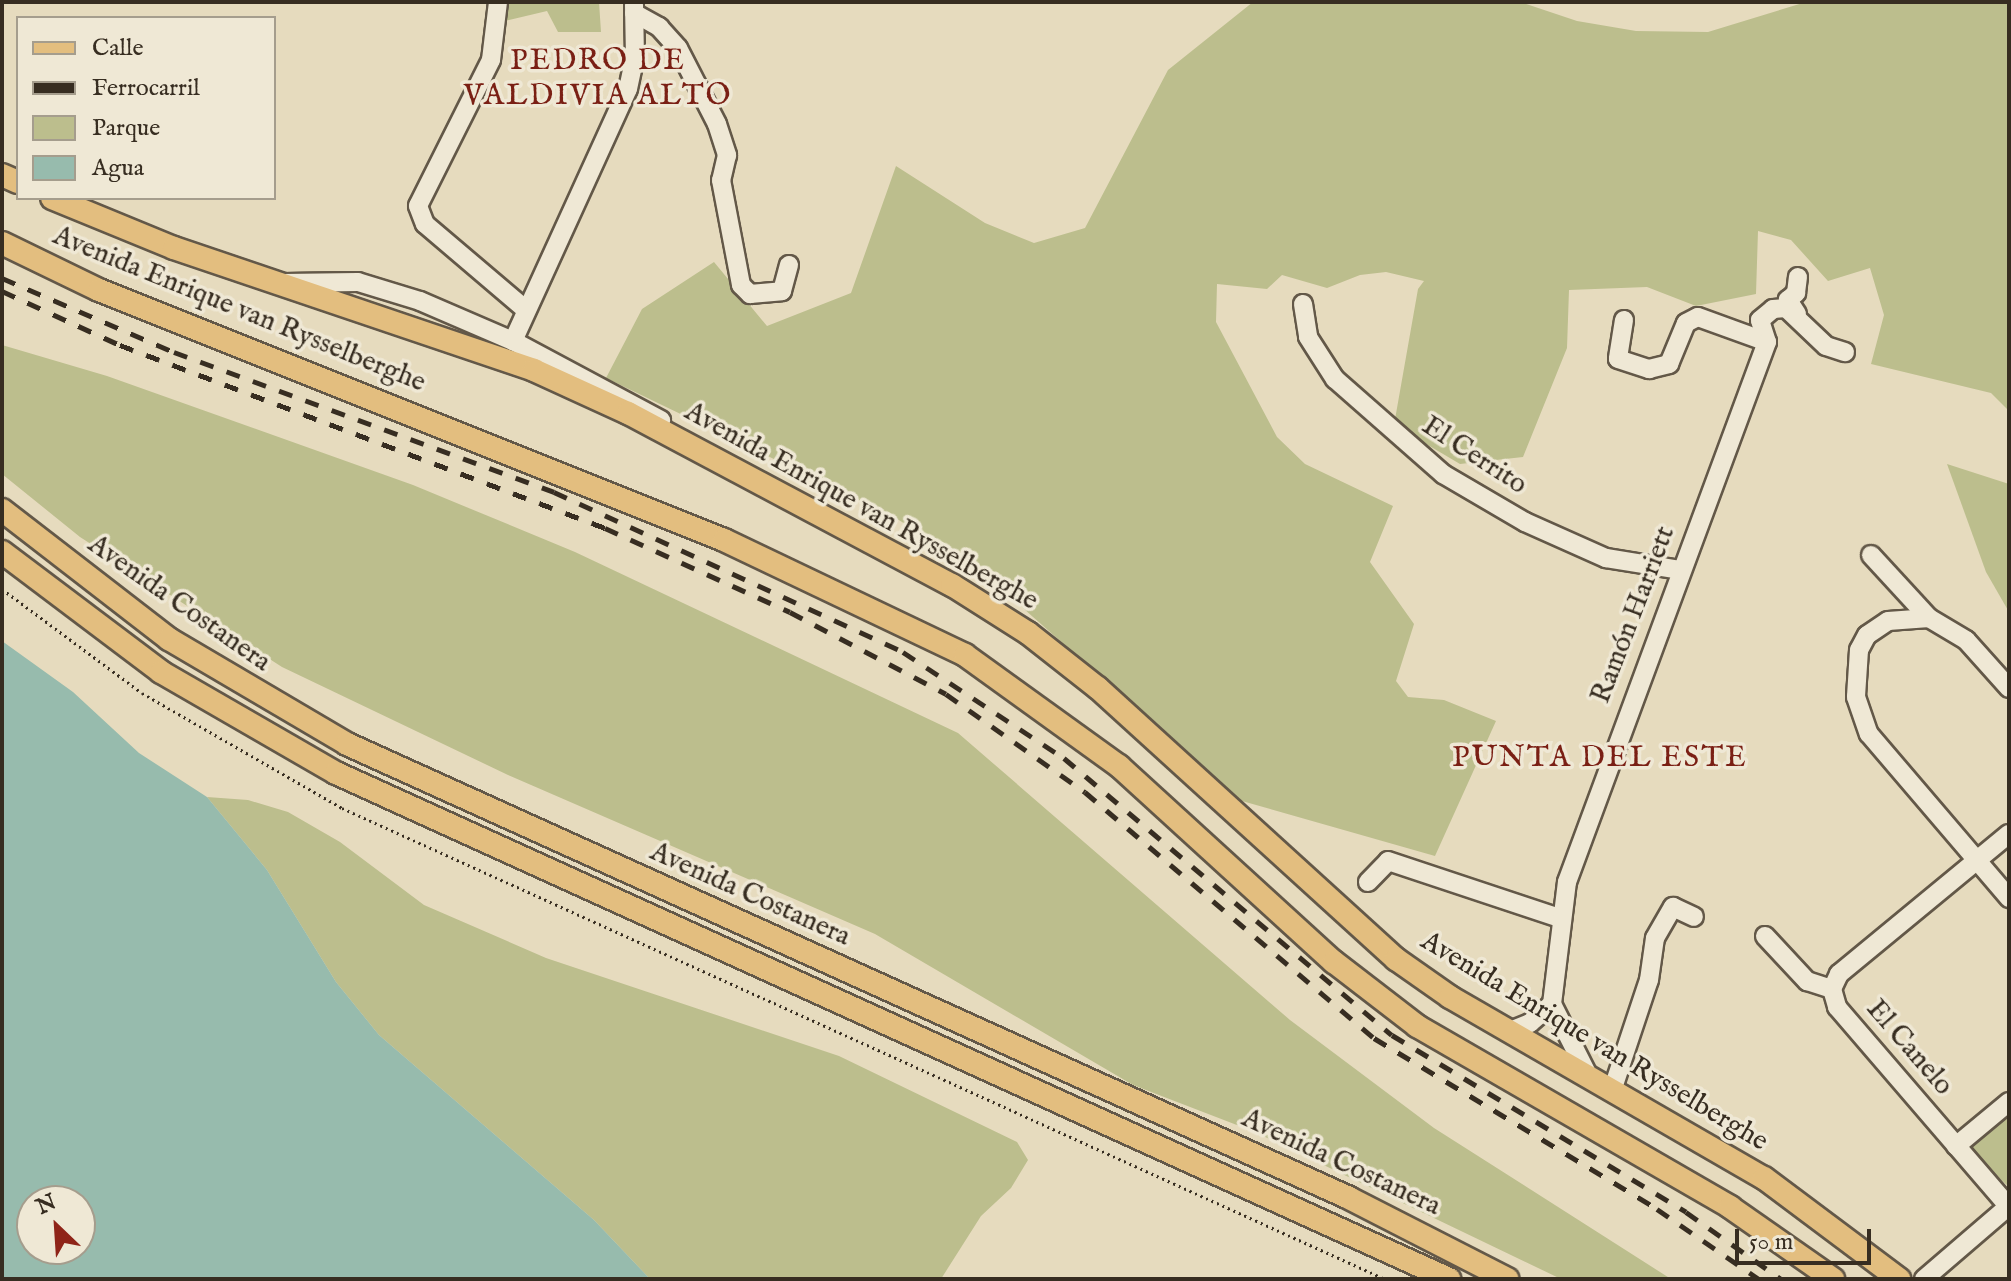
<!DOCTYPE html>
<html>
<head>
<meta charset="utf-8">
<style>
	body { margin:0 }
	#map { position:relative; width:2011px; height:1281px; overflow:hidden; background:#e6dbbe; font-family:"IM FELL English",serif }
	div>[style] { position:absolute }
	.green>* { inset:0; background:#bcbe8d }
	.water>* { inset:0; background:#97bbad }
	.path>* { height:3px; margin-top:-1.5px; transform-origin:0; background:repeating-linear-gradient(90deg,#372d21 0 2px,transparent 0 6px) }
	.roads { filter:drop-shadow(2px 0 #635848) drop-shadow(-2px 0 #635848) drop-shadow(0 2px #635848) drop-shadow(0 -2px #635848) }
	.minor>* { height:18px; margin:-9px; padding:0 9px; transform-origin:9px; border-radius:9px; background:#efe8d5 }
	.major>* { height:22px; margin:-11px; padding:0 11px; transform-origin:11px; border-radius:11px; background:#e3be7f }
	.rail>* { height:5px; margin-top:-2.5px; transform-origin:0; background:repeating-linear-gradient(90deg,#372d21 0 14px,transparent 0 28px) }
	span { translate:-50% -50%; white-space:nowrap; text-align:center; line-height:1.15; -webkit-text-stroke:7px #efe8d5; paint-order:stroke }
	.street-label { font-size:28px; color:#372d21 }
	.neighbourhood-label { font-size:30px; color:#7a1f14; letter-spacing:2px }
	.frame { position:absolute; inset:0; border:4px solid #372d21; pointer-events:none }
	.legend { position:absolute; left:16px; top:16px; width:260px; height:184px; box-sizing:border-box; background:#efe8d5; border:2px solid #a59d8d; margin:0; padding:10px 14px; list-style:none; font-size:24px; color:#372d21 }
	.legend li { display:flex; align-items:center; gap:16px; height:40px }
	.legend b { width:40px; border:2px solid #a59d8d }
	.north { position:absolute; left:16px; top:1185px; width:80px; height:80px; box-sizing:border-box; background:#efe8d5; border:2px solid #a59d8d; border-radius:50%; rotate:335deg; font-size:22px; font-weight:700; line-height:32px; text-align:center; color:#372d21 }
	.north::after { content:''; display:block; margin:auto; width:28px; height:36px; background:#8f2418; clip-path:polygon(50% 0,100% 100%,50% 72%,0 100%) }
	.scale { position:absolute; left:1735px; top:1229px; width:136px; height:36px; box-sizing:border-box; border:4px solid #372d21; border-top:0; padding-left:10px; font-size:24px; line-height:28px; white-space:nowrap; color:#372d21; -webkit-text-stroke:6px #efe8d5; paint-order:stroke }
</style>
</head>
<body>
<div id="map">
	<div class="green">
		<i style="clip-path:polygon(496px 2px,599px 2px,601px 32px,558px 32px,547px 11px,500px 22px)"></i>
		<i style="clip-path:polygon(1253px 2px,1520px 2px,1577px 21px,1636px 31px,1708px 32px,1806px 2px,2009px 2px,2009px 411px,1991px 393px,1871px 364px,1884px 315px,1870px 268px,1828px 281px,1791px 240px,1758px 231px,1756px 294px,1696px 306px,1647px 287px,1569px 290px,1567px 348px,1523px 457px,1460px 464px,1394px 425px,1418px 289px,1424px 281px,1386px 272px,1360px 275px,1327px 288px,1282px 275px,1267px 289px,1217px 284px,1216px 322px,1277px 437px,1305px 464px,1393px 506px,1370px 562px,1414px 624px,1396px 681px,1408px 697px,1444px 700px,1496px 721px,1435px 856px,1242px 801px,982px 572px,894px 517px,606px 378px,642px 309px,714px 262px,767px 326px,851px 293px,896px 166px,985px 223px,1034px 243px,1085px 228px,1168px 70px)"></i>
		<i style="clip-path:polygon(2px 345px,107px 376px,413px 485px,575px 552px,958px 733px,1290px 1020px,1434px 1128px,1671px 1279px,1561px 1279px,1255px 1132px,1133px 1085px,875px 934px,508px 775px,282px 667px,80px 537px,2px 474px)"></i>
		<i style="clip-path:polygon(1947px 464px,2009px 484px,2009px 612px,1986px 572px)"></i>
		<i style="clip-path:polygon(207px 797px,248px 800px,288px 812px,340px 842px,424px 905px,546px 958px,839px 1056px,1017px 1142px,1028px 1160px,1011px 1188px,981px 1216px,941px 1279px,650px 1279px,594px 1220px,379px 1035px,336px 982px,267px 870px)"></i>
		<i style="clip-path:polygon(2009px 1112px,2009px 1187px,1967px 1148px)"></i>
	</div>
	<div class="water">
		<i style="clip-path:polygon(evenodd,2px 641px,73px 692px,139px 753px,207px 797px,267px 870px,336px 982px,379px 1035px,594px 1220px,650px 1279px,2px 1279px,2px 641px,32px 1201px,80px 1201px,80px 1249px,32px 1249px,32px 1201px)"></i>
	</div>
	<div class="path">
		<i style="left:2px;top:589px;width:174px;rotate:36.6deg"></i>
		<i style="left:142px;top:693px;width:231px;rotate:29.9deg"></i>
		<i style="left:342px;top:808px;width:1144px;rotate:24.3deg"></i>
	</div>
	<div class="roads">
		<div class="minor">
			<i style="left:498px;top:2px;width:58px;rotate:96.9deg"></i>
			<i style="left:491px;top:60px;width:163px;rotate:116.6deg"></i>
			<i style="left:418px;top:206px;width:19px;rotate:69deg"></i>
			<i style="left:425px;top:224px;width:133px;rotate:40.4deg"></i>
			<i style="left:634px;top:13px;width:29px;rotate:29deg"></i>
			<i style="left:659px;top:27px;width:28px;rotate:48deg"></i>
			<i style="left:678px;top:48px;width:85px;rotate:62.8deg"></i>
			<i style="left:717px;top:124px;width:33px;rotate:72deg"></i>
			<i style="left:727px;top:155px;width:26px;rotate:103deg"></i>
			<i style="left:721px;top:180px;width:107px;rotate:79.2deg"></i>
			<i style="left:741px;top:285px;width:13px;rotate:45deg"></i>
			<i style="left:750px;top:294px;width:32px;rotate:-5deg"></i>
			<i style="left:782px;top:291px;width:27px;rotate:-75deg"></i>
			<i style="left:284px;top:283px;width:74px;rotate:-0.8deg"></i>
			<i style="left:358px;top:282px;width:65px;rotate:17deg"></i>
			<i style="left:420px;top:301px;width:101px;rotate:23.3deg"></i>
			<i style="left:513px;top:341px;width:168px;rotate:28.1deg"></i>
			<i style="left:1303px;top:304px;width:33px;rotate:81deg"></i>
			<i style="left:1308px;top:337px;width:50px;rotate:57.3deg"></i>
			<i style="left:1335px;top:379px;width:144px;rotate:41.3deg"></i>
			<i style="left:1443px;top:474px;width:95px;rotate:30.3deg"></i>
			<i style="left:1525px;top:522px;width:89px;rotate:24deg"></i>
			<i style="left:1606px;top:558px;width:76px;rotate:9.1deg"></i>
			<i style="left:1797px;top:314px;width:17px;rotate:-123deg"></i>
			<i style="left:1788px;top:300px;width:11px;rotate:-41deg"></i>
			<i style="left:1796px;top:293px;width:16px;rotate:-83deg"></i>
			<i style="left:1624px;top:320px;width:39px;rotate:99deg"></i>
			<i style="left:1618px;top:359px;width:33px;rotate:18deg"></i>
			<i style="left:1649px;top:369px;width:21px;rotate:-14deg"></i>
			<i style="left:1669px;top:364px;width:44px;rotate:-67.5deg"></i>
			<i style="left:1686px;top:323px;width:13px;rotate:-27deg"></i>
			<i style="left:1698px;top:317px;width:73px;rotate:19.9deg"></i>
			<i style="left:513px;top:341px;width:277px;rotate:-65.5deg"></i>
			<i style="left:628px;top:89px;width:33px;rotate:-78deg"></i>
			<i style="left:635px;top:57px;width:52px;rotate:-91.1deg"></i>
			<i style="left:1767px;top:342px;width:23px;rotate:-108deg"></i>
			<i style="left:1760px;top:320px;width:17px;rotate:-40deg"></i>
			<i style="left:1773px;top:309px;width:13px;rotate:-4deg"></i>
			<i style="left:1786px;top:308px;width:55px;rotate:43.5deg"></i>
			<i style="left:1826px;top:346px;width:20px;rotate:18deg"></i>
			<i style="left:1871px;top:555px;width:86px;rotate:47.4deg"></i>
			<i style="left:2009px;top:688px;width:64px;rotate:-131.9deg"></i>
			<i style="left:1966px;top:640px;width:43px;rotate:-149.3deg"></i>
			<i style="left:1929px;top:618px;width:41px;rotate:175.8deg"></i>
			<i style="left:1888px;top:621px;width:25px;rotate:146deg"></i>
			<i style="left:1867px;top:635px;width:17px;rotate:118deg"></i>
			<i style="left:1859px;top:650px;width:47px;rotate:93.7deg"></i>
			<i style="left:1856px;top:697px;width:39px;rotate:71deg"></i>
			<i style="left:1869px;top:734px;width:216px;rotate:49.5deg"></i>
			<i style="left:1368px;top:882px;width:29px;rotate:-46deg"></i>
			<i style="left:1388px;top:861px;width:180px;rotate:18.4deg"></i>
			<i style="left:1765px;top:936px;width:62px;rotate:47deg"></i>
			<i style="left:1807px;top:981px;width:26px;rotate:18deg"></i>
			<i style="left:1832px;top:989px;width:19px;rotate:74deg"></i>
			<i style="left:1837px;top:1007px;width:262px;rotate:49.3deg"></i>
			<i style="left:1832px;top:989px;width:17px;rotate:-65deg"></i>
			<i style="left:1839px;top:974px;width:220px;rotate:-39.5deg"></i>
			<i style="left:1510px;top:1031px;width:22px;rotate:-22deg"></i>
			<i style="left:1530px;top:1023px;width:29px;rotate:-41deg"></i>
			<i style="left:1589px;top:1077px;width:82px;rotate:-116.9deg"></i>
			<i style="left:1552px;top:1004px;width:123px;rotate:-83deg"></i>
			<i style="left:1567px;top:882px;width:576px;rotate:-69.68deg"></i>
			<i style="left:1612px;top:1091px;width:117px;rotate:-71.6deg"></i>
			<i style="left:1649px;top:980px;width:42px;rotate:-81.9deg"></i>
			<i style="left:1655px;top:938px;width:36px;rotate:-60deg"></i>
			<i style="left:1673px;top:907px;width:23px;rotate:25deg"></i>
			<i style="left:1956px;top:1146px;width:69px;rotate:-39.7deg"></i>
			<i style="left:1924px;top:1279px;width:112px;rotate:-40.7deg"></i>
		</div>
		<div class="major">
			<i style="left:2px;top:175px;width:17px;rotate:24deg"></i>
			<i style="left:52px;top:198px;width:132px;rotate:22.3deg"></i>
			<i style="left:174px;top:248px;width:380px;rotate:18.7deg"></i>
			<i style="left:534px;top:370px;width:103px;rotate:24.6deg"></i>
			<i style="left:628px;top:413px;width:367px;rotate:28deg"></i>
			<i style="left:952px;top:585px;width:90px;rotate:32.3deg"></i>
			<i style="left:1028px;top:633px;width:89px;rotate:38.2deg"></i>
			<i style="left:1098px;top:688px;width:403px;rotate:42.3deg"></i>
			<i style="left:1396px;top:959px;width:66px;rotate:35.1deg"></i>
			<i style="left:1450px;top:997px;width:362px;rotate:30deg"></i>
			<i style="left:1764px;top:1178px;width:169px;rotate:36.8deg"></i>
			<i style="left:2px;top:243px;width:108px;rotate:25.9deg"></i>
			<i style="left:99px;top:290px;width:673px;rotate:21.8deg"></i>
			<i style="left:724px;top:540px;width:267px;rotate:25.5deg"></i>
			<i style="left:965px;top:655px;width:190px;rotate:35.8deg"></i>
			<i style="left:1119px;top:766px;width:291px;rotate:42.4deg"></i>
			<i style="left:1334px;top:962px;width:105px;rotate:37.6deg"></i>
			<i style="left:1417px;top:1026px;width:362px;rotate:30deg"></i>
			<i style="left:1730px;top:1207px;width:126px;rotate:35deg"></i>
			<i style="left:2px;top:510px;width:211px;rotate:37.7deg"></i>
			<i style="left:169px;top:639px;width:207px;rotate:30.5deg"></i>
			<i style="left:347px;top:744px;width:1100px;rotate:24.37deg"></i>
			<i style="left:1349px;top:1198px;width:178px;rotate:27.1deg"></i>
			<i style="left:2px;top:552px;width:199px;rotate:37deg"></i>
			<i style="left:161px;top:672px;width:202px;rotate:30deg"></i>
			<i style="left:336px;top:773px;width:1223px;rotate:24.45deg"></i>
		</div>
	</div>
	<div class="rail">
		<i style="left:2px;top:278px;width:187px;rotate:23.3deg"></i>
		<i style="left:174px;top:352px;width:405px;rotate:20.2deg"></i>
		<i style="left:554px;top:492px;width:384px;rotate:24.6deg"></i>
		<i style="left:903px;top:652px;width:193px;rotate:33.4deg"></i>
		<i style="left:1064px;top:758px;width:429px;rotate:40.2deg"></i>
		<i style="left:1392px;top:1035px;width:343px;rotate:31deg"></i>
		<i style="left:1686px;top:1212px;width:116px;rotate:35.2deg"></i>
		<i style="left:2px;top:291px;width:130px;rotate:24.6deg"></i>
		<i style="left:120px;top:345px;width:518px;rotate:20.67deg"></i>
		<i style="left:605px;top:528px;width:203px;rotate:24.4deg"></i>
		<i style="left:790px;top:612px;width:176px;rotate:27.7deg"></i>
		<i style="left:946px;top:694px;width:170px;rotate:35.2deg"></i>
		<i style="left:1085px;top:792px;width:380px;rotate:40.4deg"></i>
		<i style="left:1374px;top:1038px;width:331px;rotate:31.1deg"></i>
		<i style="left:1657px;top:1209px;width:124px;rotate:34.5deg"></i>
	</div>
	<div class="street-label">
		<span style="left:239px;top:310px;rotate:22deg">Avenida Enrique van Rysselberghe</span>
		<span style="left:1474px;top:456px;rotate:33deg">El Cerrito</span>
		<span style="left:861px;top:507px;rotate:29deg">Avenida Enrique van Rysselberghe</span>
		<span style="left:179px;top:604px;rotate:35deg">Avenida Costanera</span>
		<span style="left:1634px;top:615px;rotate:-69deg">Ramón Harriett</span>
		<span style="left:750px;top:895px;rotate:24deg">Avenida Costanera</span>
		<span style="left:1594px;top:1042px;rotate:31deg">Avenida Enrique van Rysselberghe</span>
		<span style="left:1909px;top:1048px;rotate:49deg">El Canelo</span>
		<span style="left:1341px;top:1163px;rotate:25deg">Avenida Costanera</span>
	</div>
	<div class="neighbourhood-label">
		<span style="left:598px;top:78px">PEDRO DE<br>VALDIVIA ALTO</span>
		<span style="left:1600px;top:758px">PUNTA DEL ESTE</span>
	</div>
	<div class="frame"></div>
	<ul class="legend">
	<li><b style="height:10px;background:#e3be7f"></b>Calle</li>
	<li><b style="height:10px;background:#372d21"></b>Ferrocarril</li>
	<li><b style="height:22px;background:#bcbe8d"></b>Parque</li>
	<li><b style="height:22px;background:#97bbad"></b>Agua</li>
	</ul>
	<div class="north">N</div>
	<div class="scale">50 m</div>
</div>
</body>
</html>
